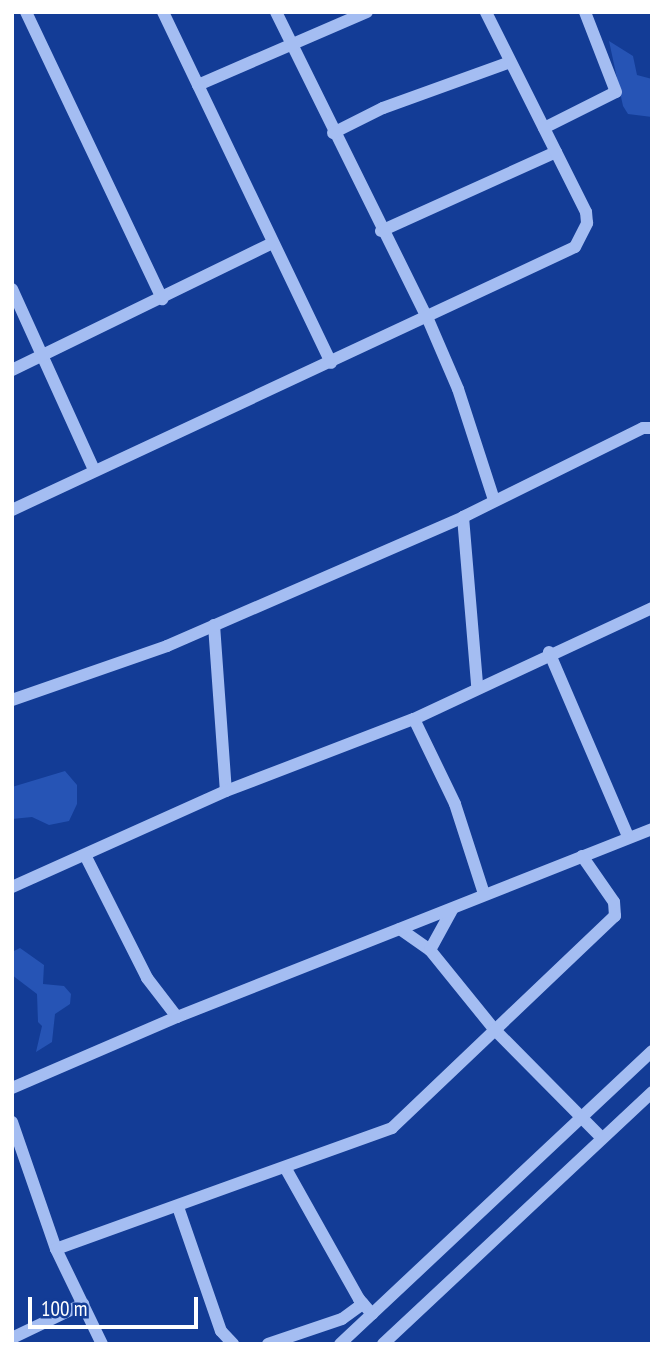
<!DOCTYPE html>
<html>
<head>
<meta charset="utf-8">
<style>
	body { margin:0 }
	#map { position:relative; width:664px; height:1356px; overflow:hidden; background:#133c96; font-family:"PT Sans Narrow",sans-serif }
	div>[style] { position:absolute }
	.green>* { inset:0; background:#2654b5 }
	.minor>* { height:12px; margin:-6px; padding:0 6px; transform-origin:6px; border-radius:6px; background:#a4bdf2 }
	span { translate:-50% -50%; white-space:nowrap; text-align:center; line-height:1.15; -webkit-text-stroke:6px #133c96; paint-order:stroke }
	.frame { position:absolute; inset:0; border:14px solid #fff; pointer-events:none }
	.scale { position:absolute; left:28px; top:1297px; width:170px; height:32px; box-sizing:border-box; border:4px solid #fff; border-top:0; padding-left:9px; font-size:21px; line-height:24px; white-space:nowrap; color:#fff; -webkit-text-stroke:5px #133c96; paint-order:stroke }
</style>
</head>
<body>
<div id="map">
	<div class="green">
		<i style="clip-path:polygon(609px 41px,633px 56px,637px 75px,652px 79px,652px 117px,628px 114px,623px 106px)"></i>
		<i style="clip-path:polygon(65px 771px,77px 785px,77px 804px,69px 821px,49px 825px,32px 817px,12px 819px,12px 787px)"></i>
		<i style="clip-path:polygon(20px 948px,44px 965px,43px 984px,64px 986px,71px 994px,70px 1004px,55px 1014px,52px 1042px,36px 1052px,42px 1026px,38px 1022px,37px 994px,12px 975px,12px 952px)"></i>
	</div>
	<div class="minor">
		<i style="left:26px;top:12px;width:318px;rotate:64.6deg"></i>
		<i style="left:163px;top:12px;width:389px;rotate:64.4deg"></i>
		<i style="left:276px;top:12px;width:340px;rotate:63.7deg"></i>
		<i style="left:427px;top:317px;width:78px;rotate:66.7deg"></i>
		<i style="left:458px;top:389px;width:117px;rotate:72deg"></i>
		<i style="left:198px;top:85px;width:184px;rotate:-23.4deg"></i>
		<i style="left:544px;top:128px;width:80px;rotate:-26.6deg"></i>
		<i style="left:616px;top:92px;width:86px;rotate:-111.2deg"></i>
		<i style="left:333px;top:133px;width:56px;rotate:-26.6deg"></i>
		<i style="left:383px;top:108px;width:135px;rotate:-19.9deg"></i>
		<i style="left:381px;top:231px;width:192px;rotate:-24.3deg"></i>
		<i style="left:12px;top:289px;width:199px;rotate:65.6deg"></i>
		<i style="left:12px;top:370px;width:289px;rotate:-26deg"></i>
		<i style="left:12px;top:510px;width:621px;rotate:-25.04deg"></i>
		<i style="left:575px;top:247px;width:27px;rotate:-63deg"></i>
		<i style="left:587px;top:223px;width:11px;rotate:-95deg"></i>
		<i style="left:586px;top:212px;width:224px;rotate:-116.6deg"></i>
		<i style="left:463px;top:517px;width:169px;rotate:85.2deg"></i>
		<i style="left:214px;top:625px;width:166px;rotate:85.9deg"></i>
		<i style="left:549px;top:652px;width:200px;rotate:66.8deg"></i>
		<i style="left:12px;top:700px;width:164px;rotate:-19.2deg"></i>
		<i style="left:167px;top:646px;width:323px;rotate:-23.5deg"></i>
		<i style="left:463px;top:517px;width:201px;rotate:-26.3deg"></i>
		<i style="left:643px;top:428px;width:9px"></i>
		<i style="left:414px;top:719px;width:94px;rotate:64.2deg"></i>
		<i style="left:455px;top:804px;width:95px;rotate:72.1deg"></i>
		<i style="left:85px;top:855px;width:138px;rotate:63.2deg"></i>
		<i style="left:147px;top:978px;width:49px;rotate:52.4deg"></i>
		<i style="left:12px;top:887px;width:235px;rotate:-24.2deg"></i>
		<i style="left:226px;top:791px;width:201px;rotate:-21deg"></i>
		<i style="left:414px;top:719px;width:263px;rotate:-25deg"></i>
		<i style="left:400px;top:929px;width:37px;rotate:35deg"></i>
		<i style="left:430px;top:950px;width:102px;rotate:51deg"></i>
		<i style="left:494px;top:1029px;width:153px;rotate:45.3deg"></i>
		<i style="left:430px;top:950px;width:46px;rotate:-61.2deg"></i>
		<i style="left:12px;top:1088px;width:180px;rotate:-23.3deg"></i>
		<i style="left:177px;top:1017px;width:511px;rotate:-21.59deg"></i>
		<i style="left:12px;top:1122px;width:134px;rotate:70.9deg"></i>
		<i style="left:56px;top:1249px;width:106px;rotate:64.2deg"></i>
		<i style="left:286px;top:1169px;width:149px;rotate:60.7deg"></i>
		<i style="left:359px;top:1299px;width:20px;rotate:49deg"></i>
		<i style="left:178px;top:1207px;width:131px;rotate:70.9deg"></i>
		<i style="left:221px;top:1331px;width:18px;rotate:47deg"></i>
		<i style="left:56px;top:1249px;width:357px;rotate:-19.8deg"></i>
		<i style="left:392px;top:1128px;width:308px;rotate:-43.6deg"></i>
		<i style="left:615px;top:916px;width:14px;rotate:-94deg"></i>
		<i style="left:614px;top:902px;width:56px;rotate:-124.8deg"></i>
		<i style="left:12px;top:1338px;width:79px;rotate:-25.6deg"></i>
		<i style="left:268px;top:1344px;width:78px;rotate:-18.7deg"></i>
		<i style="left:342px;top:1319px;width:26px;rotate:-36deg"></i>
		<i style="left:340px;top:1344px;width:428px;rotate:-43.2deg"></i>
		<i style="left:383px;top:1344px;width:369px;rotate:-43.1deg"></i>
	</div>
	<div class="frame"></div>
	<div class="scale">100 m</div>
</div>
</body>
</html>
